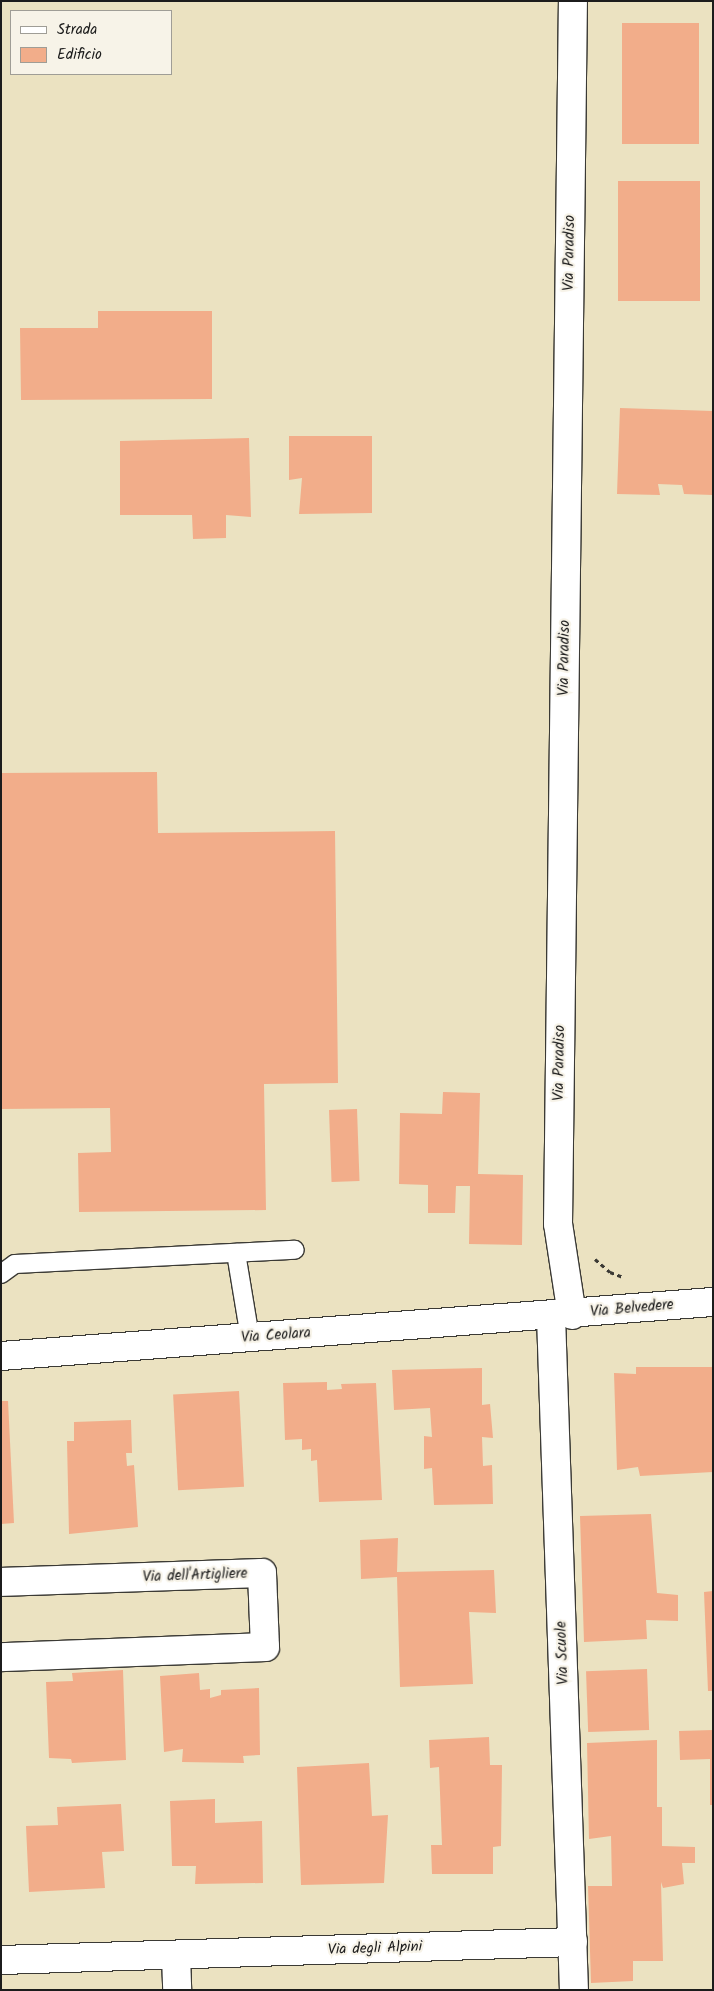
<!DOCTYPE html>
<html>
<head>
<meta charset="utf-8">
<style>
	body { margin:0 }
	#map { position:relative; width:714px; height:1991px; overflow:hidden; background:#ebe2c1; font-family:Kalam,sans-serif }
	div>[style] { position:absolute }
	.building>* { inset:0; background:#f2ad8a; transform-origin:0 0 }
	.path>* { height:3px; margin-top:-1.5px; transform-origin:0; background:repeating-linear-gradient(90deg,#3b3a35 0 4px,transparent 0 8px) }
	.roads { filter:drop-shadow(1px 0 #3b3a35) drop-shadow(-1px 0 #3b3a35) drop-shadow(0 1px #3b3a35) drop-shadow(0 -1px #3b3a35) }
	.lane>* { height:18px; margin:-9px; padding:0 9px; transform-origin:9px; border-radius:9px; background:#fff }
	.street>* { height:28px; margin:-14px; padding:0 14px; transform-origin:14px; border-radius:14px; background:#fff }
	.secondary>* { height:28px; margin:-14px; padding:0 14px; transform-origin:14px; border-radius:14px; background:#fff }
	span { translate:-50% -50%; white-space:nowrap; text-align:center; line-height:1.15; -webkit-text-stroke:4.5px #f7f3e8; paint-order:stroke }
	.street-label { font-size:15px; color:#1c1c1c }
	.frame { position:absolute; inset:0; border:2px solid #1c1c1c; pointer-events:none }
	.legend { position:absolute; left:10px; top:10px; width:162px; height:65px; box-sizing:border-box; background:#f7f3e8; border:1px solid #9f9d96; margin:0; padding:6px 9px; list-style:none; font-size:15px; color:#1c1c1c }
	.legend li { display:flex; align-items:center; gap:10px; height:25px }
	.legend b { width:25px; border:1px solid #9f9d96 }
</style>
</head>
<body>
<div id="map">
	<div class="building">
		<i style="left:622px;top:23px;width:77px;height:121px"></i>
		<i style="left:618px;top:181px;width:82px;height:120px"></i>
		<i style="clip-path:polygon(98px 311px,212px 311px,212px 399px,21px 400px,20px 328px,98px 328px)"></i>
		<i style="clip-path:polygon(620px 408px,713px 411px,713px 495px,684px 494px,682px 485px,658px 484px,660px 495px,617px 494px)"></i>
		<i style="clip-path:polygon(289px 436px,372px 436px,372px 513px,299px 514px,302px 478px,289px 480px)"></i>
		<i style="clip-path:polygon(249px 438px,251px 517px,226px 515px,226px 538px,193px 539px,192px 515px,120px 515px,120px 441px)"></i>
		<i style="clip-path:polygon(157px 772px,158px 833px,335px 831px,338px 1083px,264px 1084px,266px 1210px,79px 1212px,78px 1153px,111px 1152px,110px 1108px,1px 1109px,1px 773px)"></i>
		<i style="clip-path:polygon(443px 1092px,480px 1093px,478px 1174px,523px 1175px,522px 1245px,469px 1244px,470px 1186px,456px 1186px,455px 1213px,428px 1213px,428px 1185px,399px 1184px,400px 1113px,442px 1114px)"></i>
		<i style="left:357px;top:1109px;width:72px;height:28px;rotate:88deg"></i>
		<i style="clip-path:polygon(636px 1367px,712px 1367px,713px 1472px,640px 1476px,638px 1467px,617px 1470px,614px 1373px,636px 1374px)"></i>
		<i style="clip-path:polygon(482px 1368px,482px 1405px,490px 1404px,493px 1438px,482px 1437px,483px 1466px,492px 1465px,493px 1504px,434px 1505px,432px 1468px,424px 1469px,424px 1436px,432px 1437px,430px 1408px,394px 1410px,392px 1370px)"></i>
		<i style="clip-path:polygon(327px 1382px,327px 1390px,342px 1389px,341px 1384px,376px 1383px,382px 1500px,319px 1502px,317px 1460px,311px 1461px,311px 1449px,302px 1450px,302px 1439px,285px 1440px,283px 1383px)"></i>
		<i style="left:239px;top:1391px;width:96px;height:66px;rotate:87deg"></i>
		<i style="clip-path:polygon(1px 1401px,8px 1401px,14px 1523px,1px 1524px)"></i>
		<i style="clip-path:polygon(131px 1420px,132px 1453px,126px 1453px,127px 1466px,134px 1465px,138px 1527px,69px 1534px,67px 1441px,74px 1441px,74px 1422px)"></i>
		<i style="clip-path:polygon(651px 1514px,657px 1593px,678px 1595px,678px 1621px,646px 1620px,647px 1639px,584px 1642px,580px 1516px)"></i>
		<i style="clip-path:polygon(398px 1538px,397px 1572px,494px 1570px,496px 1613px,469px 1612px,473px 1684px,400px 1687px,397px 1577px,361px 1579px,360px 1540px)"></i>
		<i style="clip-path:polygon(713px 1591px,713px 1691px,708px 1691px,704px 1592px)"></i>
		<i style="left:647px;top:1669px;width:61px;height:61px;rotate:88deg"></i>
		<i style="clip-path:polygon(123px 1670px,126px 1760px,72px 1763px,71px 1759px,49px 1758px,46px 1682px,73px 1681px,72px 1673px)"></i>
		<i style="clip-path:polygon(199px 1673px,200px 1690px,210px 1689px,210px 1698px,221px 1695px,221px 1690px,259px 1688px,260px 1755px,243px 1756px,244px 1763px,182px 1762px,183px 1749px,164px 1752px,160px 1676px)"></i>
		<i style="clip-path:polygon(713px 1730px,713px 1805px,710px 1805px,710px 1759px,680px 1760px,679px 1731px)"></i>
		<i style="clip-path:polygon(489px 1737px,490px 1765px,502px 1765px,501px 1846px,493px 1847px,493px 1874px,432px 1874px,431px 1845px,442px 1845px,439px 1767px,430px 1768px,429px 1740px)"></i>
		<i style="clip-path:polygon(657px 1740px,657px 1807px,662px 1807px,662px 1846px,695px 1847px,695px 1863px,682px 1863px,684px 1884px,663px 1888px,661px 1882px,663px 1961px,633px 1961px,633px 1981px,591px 1983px,588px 1886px,612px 1886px,611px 1836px,589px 1839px,587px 1743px)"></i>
		<i style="clip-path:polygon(369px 1763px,372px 1816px,388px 1815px,384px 1883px,301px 1885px,297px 1767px)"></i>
		<i style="clip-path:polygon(215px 1799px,215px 1823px,262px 1821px,263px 1883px,195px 1884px,196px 1866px,172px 1866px,170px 1801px)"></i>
		<i style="clip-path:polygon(121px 1804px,124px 1851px,102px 1852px,105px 1888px,29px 1892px,26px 1826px,58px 1825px,57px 1807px)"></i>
	</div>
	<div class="path">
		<i style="left:595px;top:1259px;width:20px;rotate:41deg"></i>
		<i style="left:610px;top:1272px;width:14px;rotate:21deg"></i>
	</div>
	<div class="roads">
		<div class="lane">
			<i style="left:236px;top:1253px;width:86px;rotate:80.6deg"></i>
			<i style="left:1px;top:1274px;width:17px;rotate:-36deg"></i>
			<i style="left:15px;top:1264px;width:280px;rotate:-2.9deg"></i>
		</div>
		<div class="street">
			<i style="left:572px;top:1315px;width:92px;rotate:-98.7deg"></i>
			<i style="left:558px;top:1224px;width:1223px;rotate:-89.3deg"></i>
			<i style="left:551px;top:1316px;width:674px;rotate:88.05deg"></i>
			<i style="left:1px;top:1582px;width:261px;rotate:-2deg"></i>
			<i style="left:262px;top:1573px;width:74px;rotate:87.7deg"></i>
			<i style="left:265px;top:1647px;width:264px;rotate:177.8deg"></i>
			<i style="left:176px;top:1955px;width:35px;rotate:88deg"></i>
			<i style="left:1px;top:1960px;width:572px;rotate:-1.8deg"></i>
		</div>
		<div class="secondary">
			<i style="left:1px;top:1356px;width:714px;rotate:-4.34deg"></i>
		</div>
	</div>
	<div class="street-label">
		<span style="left:570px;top:253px;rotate:-89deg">Via Paradiso</span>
		<span style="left:565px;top:658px;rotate:-89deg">Via Paradiso</span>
		<span style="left:560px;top:1063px;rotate:-89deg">Via Paradiso</span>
		<span style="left:632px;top:1309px;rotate:-5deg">Via Belvedere</span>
		<span style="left:276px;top:1336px;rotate:-4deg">Via Ceolara</span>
		<span style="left:195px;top:1576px;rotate:-2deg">Via dell'Artigliere</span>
		<span style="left:563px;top:1653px;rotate:-92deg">Via Scuole</span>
		<span style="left:375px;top:1949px;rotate:-2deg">Via degli Alpini</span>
	</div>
	<div class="frame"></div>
	<ul class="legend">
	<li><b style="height:6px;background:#fff"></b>Strada</li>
	<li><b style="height:14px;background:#f2ad8a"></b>Edificio</li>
	</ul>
</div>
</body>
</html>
